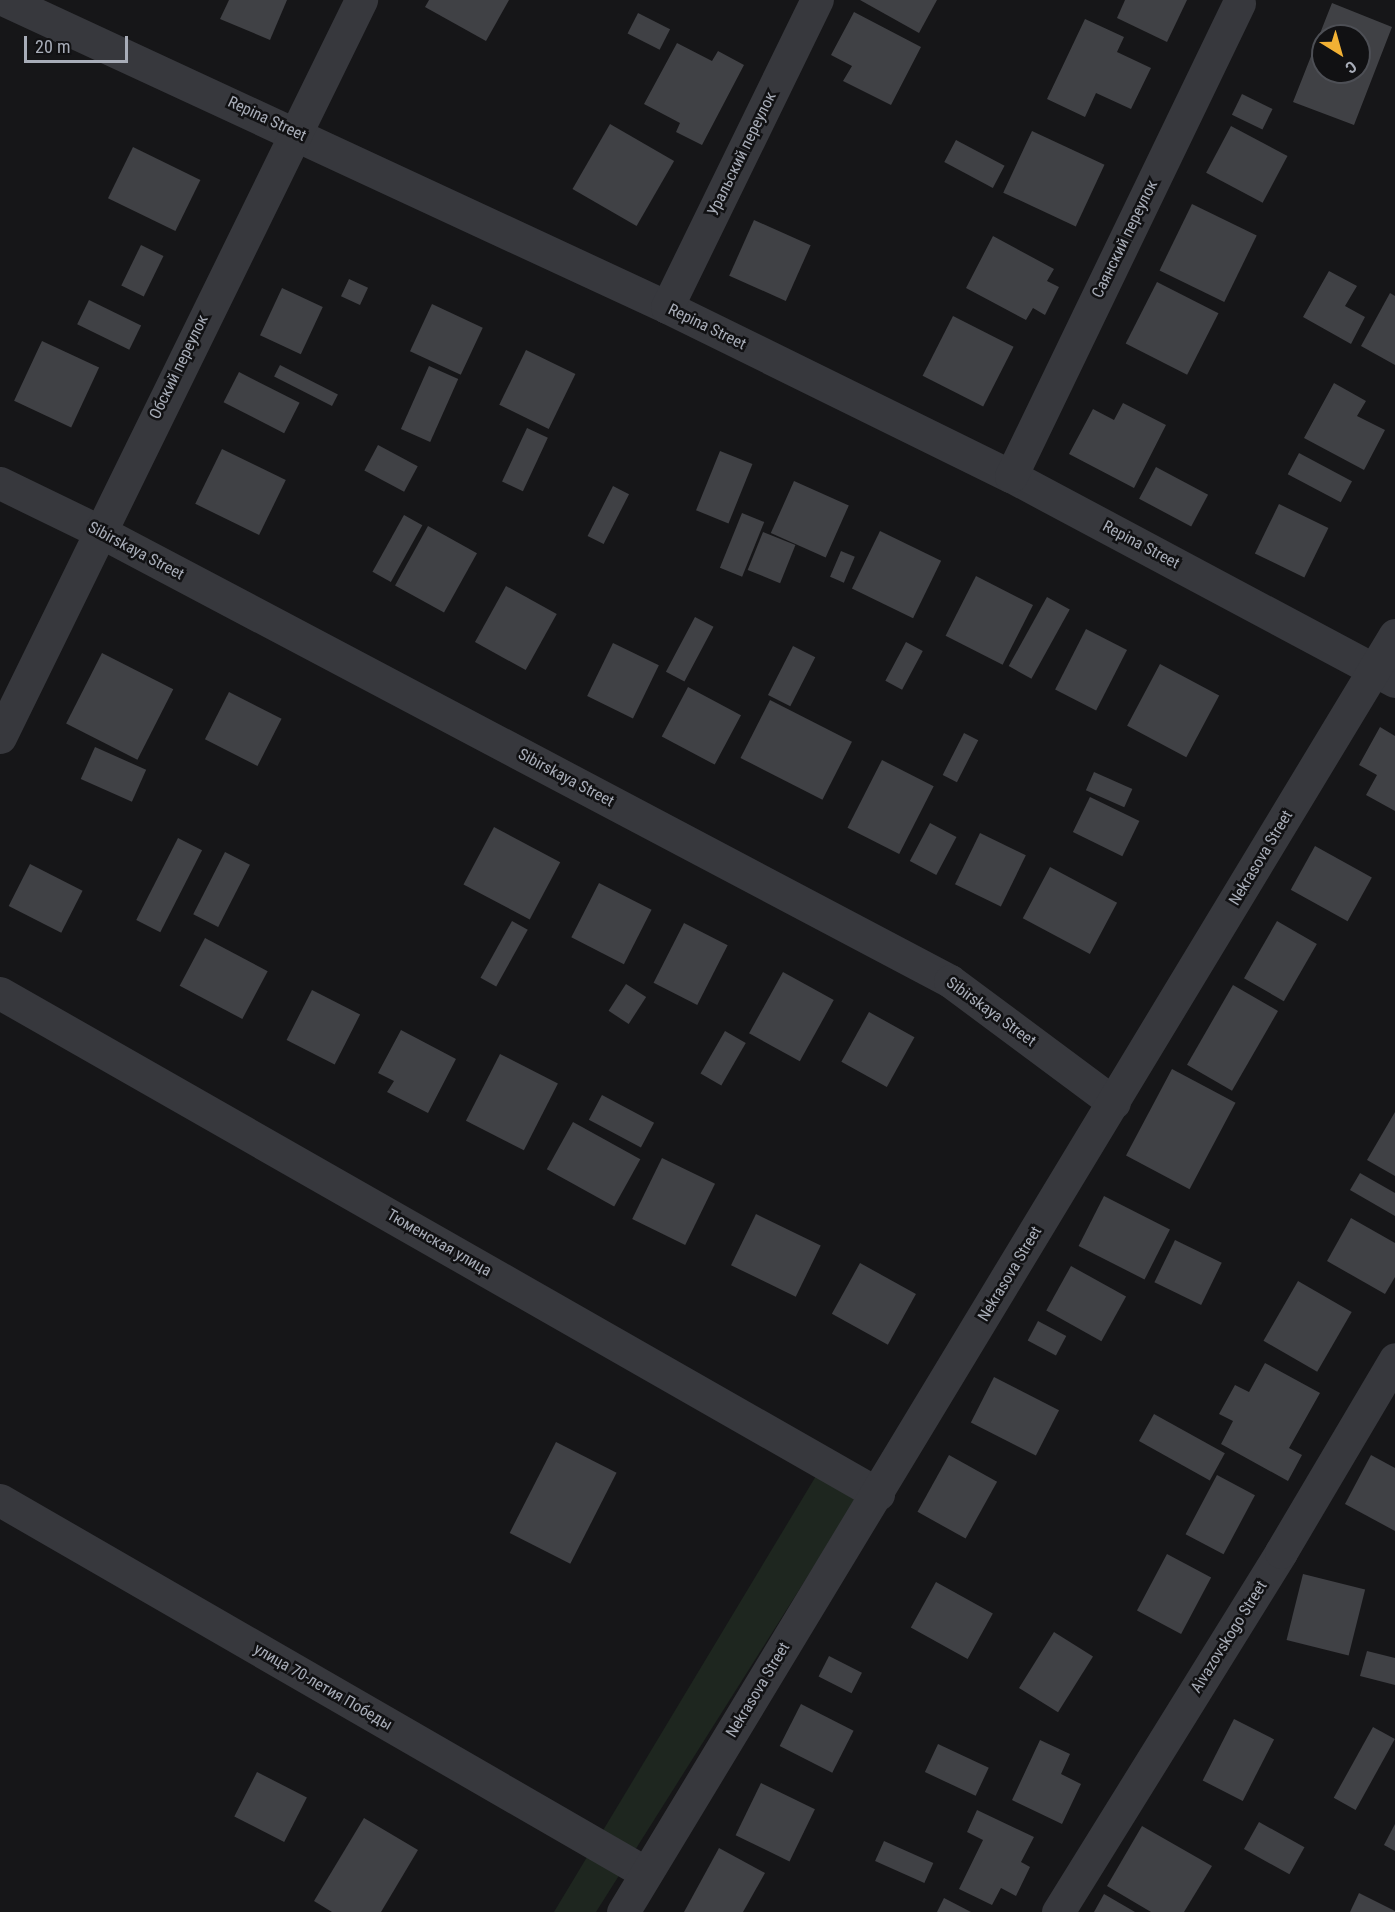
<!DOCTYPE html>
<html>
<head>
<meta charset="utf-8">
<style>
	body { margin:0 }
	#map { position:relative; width:1395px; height:1912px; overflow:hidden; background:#161618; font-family:"Roboto Condensed",sans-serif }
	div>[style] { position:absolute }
	.green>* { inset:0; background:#1e261f }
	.building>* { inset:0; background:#404145; transform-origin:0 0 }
	.minor>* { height:33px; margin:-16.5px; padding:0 16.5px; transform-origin:16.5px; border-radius:16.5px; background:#37383d }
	span { translate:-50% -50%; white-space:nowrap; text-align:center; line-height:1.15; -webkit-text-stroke:5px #111113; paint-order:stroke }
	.street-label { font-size:16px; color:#a8adb8 }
	.north { position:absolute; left:1311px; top:24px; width:60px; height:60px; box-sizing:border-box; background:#111113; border:2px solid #4d4f55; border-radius:50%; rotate:143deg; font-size:16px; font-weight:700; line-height:24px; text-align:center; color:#a8adb8 }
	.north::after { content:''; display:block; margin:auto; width:21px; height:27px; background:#f2b134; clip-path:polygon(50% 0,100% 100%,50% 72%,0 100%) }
	.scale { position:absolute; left:24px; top:36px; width:104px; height:27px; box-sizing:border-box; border:3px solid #a8adb8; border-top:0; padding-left:8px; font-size:18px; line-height:21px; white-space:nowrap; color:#a8adb8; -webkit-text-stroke:4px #111113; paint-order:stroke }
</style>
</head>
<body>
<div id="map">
	<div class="green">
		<i style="clip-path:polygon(819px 1471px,857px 1498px,596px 1912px,554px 1912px)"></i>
	</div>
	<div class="building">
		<i style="clip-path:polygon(229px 0,287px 0,270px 40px,220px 19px)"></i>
		<i style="clip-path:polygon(429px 0,509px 0,486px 41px,425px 7px)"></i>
		<i style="clip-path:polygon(860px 0,937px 0,919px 33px)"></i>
		<i style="clip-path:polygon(1125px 0,1187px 0,1167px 42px,1117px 18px)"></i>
		<i style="clip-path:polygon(evenodd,1332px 3px,1392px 27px,1354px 125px,1293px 102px,1332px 3px,1323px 36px,1359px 36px,1359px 72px,1323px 72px,1323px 36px)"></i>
		<i style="clip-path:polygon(854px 12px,921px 47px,891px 105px,843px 81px,852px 66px,831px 55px)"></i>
		<i style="left:638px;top:13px;width:36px;height:23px;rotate:27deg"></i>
		<i style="clip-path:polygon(1085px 19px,1124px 37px,1117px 52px,1151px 68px,1131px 109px,1096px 93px,1085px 117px,1047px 99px)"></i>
		<i style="clip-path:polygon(677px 43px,712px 61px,718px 51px,744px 65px,702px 145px,676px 132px,680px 123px,644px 104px)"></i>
		<i style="left:1242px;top:94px;width:34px;height:23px;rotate:26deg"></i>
		<i style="left:610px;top:124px;width:74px;height:75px;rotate:30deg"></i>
		<i style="left:1231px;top:126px;width:64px;height:53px;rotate:28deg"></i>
		<i style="left:1032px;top:131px;width:80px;height:68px;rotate:25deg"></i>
		<i style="left:956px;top:140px;width:55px;height:25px;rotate:28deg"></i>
		<i style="left:133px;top:147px;width:75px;height:57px;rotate:26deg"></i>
		<i style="left:1192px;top:204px;width:72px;height:74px;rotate:26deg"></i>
		<i style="left:754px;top:220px;width:62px;height:61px;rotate:24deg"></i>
		<i style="clip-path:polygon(993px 236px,1054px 269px,1047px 281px,1059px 287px,1045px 315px,1033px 308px,1026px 320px,966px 288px)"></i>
		<i style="left:141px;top:245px;width:25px;height:45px;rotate:26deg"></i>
		<i style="clip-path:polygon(1329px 271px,1357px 286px,1345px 306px,1365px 317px,1351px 344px,1303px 317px)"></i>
		<i style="left:349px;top:279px;width:21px;height:19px;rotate:25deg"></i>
		<i style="left:1157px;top:282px;width:69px;height:69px;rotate:27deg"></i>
		<i style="left:282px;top:288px;width:45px;height:52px;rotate:25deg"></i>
		<i style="clip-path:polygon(1390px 293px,1395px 296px,1395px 365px,1361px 346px)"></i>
		<i style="left:89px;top:300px;width:58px;height:27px;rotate:26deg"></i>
		<i style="left:432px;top:304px;width:56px;height:52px;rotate:25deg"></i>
		<i style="left:953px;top:316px;width:68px;height:67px;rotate:27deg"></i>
		<i style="left:42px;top:341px;width:63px;height:66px;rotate:25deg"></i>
		<i style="left:526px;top:350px;width:55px;height:61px;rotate:26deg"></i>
		<i style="left:280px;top:365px;width:65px;height:13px;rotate:27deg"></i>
		<i style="left:429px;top:366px;width:32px;height:69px;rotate:24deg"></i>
		<i style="left:239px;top:372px;width:68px;height:34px;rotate:27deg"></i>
		<i style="clip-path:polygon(1334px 383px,1366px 401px,1357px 416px,1385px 430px,1364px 470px,1304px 438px)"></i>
		<i style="clip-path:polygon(1123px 403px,1166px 425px,1134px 488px,1069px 454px,1093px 409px,1114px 420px)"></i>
		<i style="left:527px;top:428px;width:23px;height:59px;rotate:25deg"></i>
		<i style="left:378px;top:445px;width:45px;height:29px;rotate:28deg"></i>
		<i style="left:222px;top:449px;width:71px;height:61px;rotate:26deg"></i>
		<i style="left:720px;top:451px;width:35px;height:64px;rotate:22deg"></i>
		<i style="left:1299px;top:453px;width:60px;height:24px;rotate:28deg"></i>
		<i style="left:1156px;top:467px;width:59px;height:36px;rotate:28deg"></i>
		<i style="left:794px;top:481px;width:60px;height:57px;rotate:24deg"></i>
		<i style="left:613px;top:486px;width:18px;height:56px;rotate:27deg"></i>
		<i style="left:1279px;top:504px;width:55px;height:55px;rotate:26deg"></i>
		<i style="left:742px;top:513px;width:24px;height:59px;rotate:22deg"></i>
		<i style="left:404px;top:515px;width:21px;height:65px;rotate:29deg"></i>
		<i style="left:428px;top:526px;width:56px;height:68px;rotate:29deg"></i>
		<i style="left:880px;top:531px;width:68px;height:64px;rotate:26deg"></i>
		<i style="left:763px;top:532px;width:35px;height:41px;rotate:22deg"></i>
		<i style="left:841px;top:551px;width:15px;height:28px;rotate:23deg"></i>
		<i style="left:976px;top:576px;width:64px;height:67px;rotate:27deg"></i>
		<i style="left:506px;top:586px;width:58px;height:64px;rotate:29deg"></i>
		<i style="left:1047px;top:597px;width:26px;height:79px;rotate:29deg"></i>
		<i style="left:695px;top:617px;width:21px;height:62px;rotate:28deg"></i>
		<i style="left:1086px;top:629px;width:46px;height:68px;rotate:27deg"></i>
		<i style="left:906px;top:642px;width:19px;height:44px;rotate:28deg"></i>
		<i style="left:613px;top:643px;width:51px;height:59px;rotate:26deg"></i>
		<i style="left:793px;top:646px;width:25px;height:55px;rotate:27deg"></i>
		<i style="left:102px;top:653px;width:80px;height:79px;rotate:27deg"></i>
		<i style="left:1160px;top:664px;width:67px;height:70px;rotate:28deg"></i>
		<i style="left:688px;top:687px;width:60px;height:56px;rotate:28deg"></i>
		<i style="left:229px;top:692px;width:59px;height:53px;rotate:27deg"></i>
		<i style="left:770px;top:700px;width:92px;height:65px;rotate:27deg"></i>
		<i style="clip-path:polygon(1380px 727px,1395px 736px,1395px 811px,1366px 795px,1377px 775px,1359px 765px)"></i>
		<i style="left:964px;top:733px;width:16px;height:47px;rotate:27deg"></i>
		<i style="left:95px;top:747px;width:56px;height:35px;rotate:24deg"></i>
		<i style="left:882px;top:760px;width:58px;height:76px;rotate:27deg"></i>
		<i style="left:1094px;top:772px;width:42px;height:20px;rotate:24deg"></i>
		<i style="left:1090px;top:797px;width:55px;height:39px;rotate:26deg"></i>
		<i style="left:930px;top:823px;width:30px;height:43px;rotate:28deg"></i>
		<i style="left:494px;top:827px;width:75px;height:65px;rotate:28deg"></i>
		<i style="left:980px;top:833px;width:51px;height:57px;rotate:26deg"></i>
		<i style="left:178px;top:838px;width:27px;height:92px;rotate:27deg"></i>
		<i style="left:1315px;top:846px;width:65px;height:50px;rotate:29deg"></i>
		<i style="left:225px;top:852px;width:28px;height:70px;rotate:27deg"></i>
		<i style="left:30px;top:864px;width:59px;height:47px;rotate:27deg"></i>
		<i style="left:1050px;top:867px;width:76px;height:58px;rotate:28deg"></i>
		<i style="left:599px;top:883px;width:59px;height:61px;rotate:27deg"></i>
		<i style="left:512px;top:921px;width:18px;height:65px;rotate:29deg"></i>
		<i style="left:1277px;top:921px;width:46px;height:66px;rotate:30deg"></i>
		<i style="left:684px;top:923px;width:49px;height:67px;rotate:27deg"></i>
		<i style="left:205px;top:938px;width:71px;height:54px;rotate:28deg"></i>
		<i style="left:783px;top:972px;width:58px;height:70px;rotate:29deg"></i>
		<i style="left:626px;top:984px;width:24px;height:32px;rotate:33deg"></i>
		<i style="left:1233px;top:985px;width:52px;height:92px;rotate:30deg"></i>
		<i style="left:312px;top:990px;width:54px;height:56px;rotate:27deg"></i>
		<i style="left:869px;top:1012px;width:52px;height:57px;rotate:29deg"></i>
		<i style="clip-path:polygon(401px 1030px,456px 1059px,428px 1113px,387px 1092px,394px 1081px,378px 1073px)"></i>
		<i style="left:725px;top:1031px;width:24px;height:49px;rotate:30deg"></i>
		<i style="left:500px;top:1054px;width:65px;height:75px;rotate:27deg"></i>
		<i style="left:1172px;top:1069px;width:72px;height:98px;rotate:28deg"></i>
		<i style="left:602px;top:1095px;width:59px;height:28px;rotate:28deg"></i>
		<i style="clip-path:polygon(1395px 1112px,1395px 1176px,1367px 1160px)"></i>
		<i style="left:573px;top:1122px;width:77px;height:54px;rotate:29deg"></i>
		<i style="left:662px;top:1158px;width:59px;height:68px;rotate:26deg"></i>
		<i style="clip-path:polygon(1360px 1173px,1395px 1193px,1395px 1216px,1350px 1190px)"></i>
		<i style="left:1104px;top:1196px;width:74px;height:56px;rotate:27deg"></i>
		<i style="left:756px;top:1214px;width:72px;height:57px;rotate:26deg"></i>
		<i style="clip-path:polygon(1351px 1218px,1395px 1243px,1395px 1277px,1385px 1294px,1327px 1261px)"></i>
		<i style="left:1175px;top:1240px;width:52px;height:47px;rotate:26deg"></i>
		<i style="left:860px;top:1263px;width:64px;height:58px;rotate:29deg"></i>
		<i style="left:1071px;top:1266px;width:63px;height:51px;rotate:29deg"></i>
		<i style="left:1298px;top:1281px;width:62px;height:69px;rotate:30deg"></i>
		<i style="left:1038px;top:1321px;width:32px;height:22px;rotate:28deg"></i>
		<i style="clip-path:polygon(1265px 1363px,1320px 1393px,1289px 1448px,1302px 1455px,1288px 1481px,1221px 1444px,1233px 1421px,1219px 1414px,1235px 1385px,1249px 1392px)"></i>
		<i style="left:994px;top:1377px;width:73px;height:51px;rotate:27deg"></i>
		<i style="left:1154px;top:1414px;width:81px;height:31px;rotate:29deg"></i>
		<i style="left:556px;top:1442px;width:68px;height:102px;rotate:27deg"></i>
		<i style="left:949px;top:1455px;width:55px;height:65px;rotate:29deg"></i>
		<i style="clip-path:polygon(1371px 1455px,1395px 1468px,1395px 1531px,1345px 1504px)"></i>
		<i style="left:1217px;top:1475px;width:43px;height:67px;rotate:28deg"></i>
		<i style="left:1167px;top:1554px;width:50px;height:64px;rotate:28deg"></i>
		<i style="left:1303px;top:1574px;width:64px;height:68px;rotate:14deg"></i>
		<i style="left:936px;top:1582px;width:65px;height:52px;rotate:29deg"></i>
		<i style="left:1054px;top:1632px;width:46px;height:66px;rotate:32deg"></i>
		<i style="clip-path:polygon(1367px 1651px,1395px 1658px,1395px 1685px,1360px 1676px)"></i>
		<i style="left:829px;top:1656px;width:37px;height:23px;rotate:27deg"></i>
		<i style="left:801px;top:1704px;width:59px;height:47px;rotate:27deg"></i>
		<i style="left:1234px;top:1719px;width:45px;height:69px;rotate:27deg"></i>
		<i style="left:1373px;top:1727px;width:25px;height:81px;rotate:29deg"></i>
		<i style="clip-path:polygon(1040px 1740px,1070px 1754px,1061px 1774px,1081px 1784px,1062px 1824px,1012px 1800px)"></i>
		<i style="left:938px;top:1744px;width:56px;height:31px;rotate:25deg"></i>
		<i style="left:257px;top:1772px;width:56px;height:50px;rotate:27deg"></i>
		<i style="left:761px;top:1783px;width:60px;height:58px;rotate:26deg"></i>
		<i style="clip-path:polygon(977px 1810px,1034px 1837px,1021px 1862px,1030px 1867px,1016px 1896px,1001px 1888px,992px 1905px,959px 1889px,983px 1840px,967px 1832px)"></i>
		<i style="clip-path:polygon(364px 1818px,418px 1850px,381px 1912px,332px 1912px,314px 1901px)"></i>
		<i style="left:1259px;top:1822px;width:52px;height:31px;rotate:29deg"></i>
		<i style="clip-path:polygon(1395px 1824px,1395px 1851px,1384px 1845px)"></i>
		<i style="clip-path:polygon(1142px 1826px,1212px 1866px,1184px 1912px,1151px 1912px,1107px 1886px)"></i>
		<i style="left:884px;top:1841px;width:54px;height:22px;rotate:24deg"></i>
		<i style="clip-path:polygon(719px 1848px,765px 1873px,743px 1912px,684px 1912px)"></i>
		<i style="clip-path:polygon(1359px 1893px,1395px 1911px,1395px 1912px,1350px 1912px)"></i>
		<i style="clip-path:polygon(1104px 1894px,1135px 1912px,1094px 1912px)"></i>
		<i style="clip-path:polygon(944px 1898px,971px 1912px,937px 1912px)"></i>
	</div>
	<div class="minor">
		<i style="left:5px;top:0;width:730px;rotate:24.88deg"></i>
		<i style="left:667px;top:307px;width:383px;rotate:26.2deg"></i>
		<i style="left:1011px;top:476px;width:435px;rotate:28.1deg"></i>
		<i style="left:667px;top:307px;width:342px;rotate:-64deg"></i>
		<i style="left:1011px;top:476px;width:525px;rotate:-64.26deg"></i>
		<i style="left:0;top:483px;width:110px;rotate:25.9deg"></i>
		<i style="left:99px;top:531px;width:963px;rotate:27.87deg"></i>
		<i style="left:950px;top:981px;width:204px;rotate:36.6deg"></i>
		<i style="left:0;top:737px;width:821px;rotate:-63.9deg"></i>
		<i style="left:0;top:993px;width:1011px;rotate:29.71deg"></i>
		<i style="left:0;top:1500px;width:746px;rotate:30deg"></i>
		<i style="left:623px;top:1912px;width:1492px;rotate:-58.85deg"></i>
		<i style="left:1058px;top:1912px;width:423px;rotate:-58.2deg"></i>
		<i style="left:1281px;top:1552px;width:224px;rotate:-59.4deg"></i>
	</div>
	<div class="street-label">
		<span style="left:267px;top:119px;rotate:25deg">Repina Street</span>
		<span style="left:742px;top:154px;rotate:-64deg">Уральский переулок</span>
		<span style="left:1125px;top:239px;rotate:-64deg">Саянский переулок</span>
		<span style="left:707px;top:327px;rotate:26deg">Repina Street</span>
		<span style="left:179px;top:367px;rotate:-64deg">Обский переулок</span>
		<span style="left:1141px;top:545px;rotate:28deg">Repina Street</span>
		<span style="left:136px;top:551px;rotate:28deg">Sibirskaya Street</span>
		<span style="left:566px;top:778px;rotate:28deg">Sibirskaya Street</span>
		<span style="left:1261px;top:858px;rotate:-59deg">Nekrasova Street</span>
		<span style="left:991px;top:1012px;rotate:36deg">Sibirskaya Street</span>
		<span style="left:439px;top:1243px;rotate:30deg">Тюменская улица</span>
		<span style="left:1010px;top:1274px;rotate:-59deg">Nekrasova Street</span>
		<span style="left:1229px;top:1637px;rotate:-58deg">Aivazovskogo Street</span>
		<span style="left:323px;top:1687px;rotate:30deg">улица 70-летия Победы</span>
		<span style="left:758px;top:1690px;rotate:-59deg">Nekrasova Street</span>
	</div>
	<div class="north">С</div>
	<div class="scale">20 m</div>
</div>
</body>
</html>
